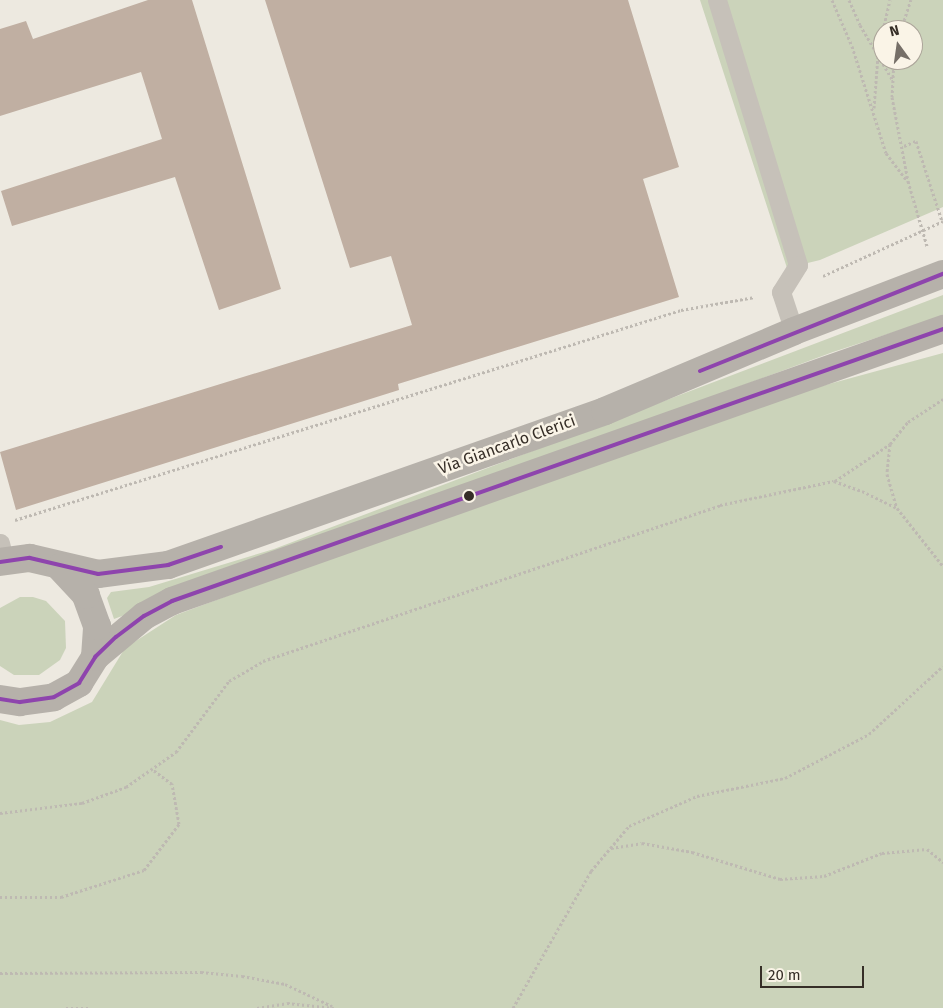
<!DOCTYPE html>
<html>
<head>
<meta charset="utf-8">
<style>
	body { margin:0 }
	#map { position:relative; width:943px; height:1008px; overflow:hidden; background:#ede9e0; font-family:"Fira Sans",sans-serif }
	div>[style] { position:absolute }
	.green>* { inset:0; background:#cbd3ba }
	.building>* { inset:0; background:#c0afa2 }
	.path>* { height:3px; margin-top:-1.5px; transform-origin:0; background:repeating-linear-gradient(90deg,#beb9b2 0 2.5px,transparent 0 5px) }
	.lane>* { height:19px; margin:-9.5px; padding:0 9.5px; transform-origin:9.5px; border-radius:9.5px; background:#c6c1b9 }
	.secondary>* { height:28px; margin:-14px; padding:0 14px; transform-origin:14px; border-radius:14px; background:#b6b1aa }
	.bus-1>* { height:4px; margin:-2px; padding:0 2px; transform-origin:2px; border-radius:2px; background:#8e44ad }
	.dots>* { width:14px; height:14px; translate:-50% -50%; box-sizing:border-box; border:2px solid #faf4e7; border-radius:50% }
	span { translate:-50% -50%; white-space:nowrap; text-align:center; line-height:1.15; -webkit-text-stroke:5px #faf4e7; paint-order:stroke }
	.street-label { font-size:16px; color:#362e27 }
	.north { position:absolute; left:873px; top:20px; width:50px; height:50px; box-sizing:border-box; background:#faf4e7; border:1px solid #aca59a; border-radius:50%; rotate:346deg; font-size:14px; font-weight:700; line-height:20px; text-align:center; color:#362e27 }
	.north::after { content:''; display:block; margin:auto; width:18px; height:22px; background:#766f68; clip-path:polygon(50% 0,100% 100%,50% 72%,0 100%) }
	.scale { position:absolute; left:760px; top:966px; width:104px; height:22px; box-sizing:border-box; border:2px solid #362e27; border-top:0; padding-left:6px; font-size:15px; line-height:18px; white-space:nowrap; color:#362e27; -webkit-text-stroke:4px #faf4e7; paint-order:stroke }
</style>
</head>
<body>
<div id="map">
	<div class="green">
		<i style="clip-path:polygon(evenodd,700px 0,943px 0,943px 207px,820px 260px,787px 268px,700px 0,883px 30px,913px 30px,913px 60px,883px 60px,883px 30px)"></i>
		<i style="clip-path:polygon(943px 295px,943px 316px,833px 352px,114px 619px,107px 598px,111px 592px,149px 587px,274px 549px)"></i>
		<i style="clip-path:polygon(943px 353px,943px 1008px,0 1008px,0 720px,19px 725px,50px 722px,92px 702px,125px 648px,176px 615px,500px 495px,807px 390px)"></i>
		<i style="clip-path:polygon(20px 597px,33px 597px,46px 601px,65px 621px,66px 648px,60px 660px,39px 675px,14px 675px,0 666px,0 608px)"></i>
	</div>
	<div class="building">
		<i style="clip-path:polygon(148px 0,192px 0,281px 289px,219px 310px,175px 177px,12px 226px,1px 191px,162px 139px,141px 72px,0 116px,0 29px,26px 21px,33px 39px)"></i>
		<i style="clip-path:polygon(265px 0,628px 0,679px 167px,643px 179px,679px 297px,398px 384px,399px 390px,16px 510px,0 452px,412px 325px,391px 256px,350px 268px)"></i>
	</div>
	<div class="path">
		<i style="left:832px;top:0;width:50px;rotate:66.5deg"></i>
		<i style="left:852px;top:46px;width:112px;rotate:72.4deg"></i>
		<i style="left:886px;top:153px;width:35px;rotate:53deg"></i>
		<i style="left:849px;top:0;width:27px;rotate:66deg"></i>
		<i style="left:860px;top:25px;width:63px;rotate:59.3deg"></i>
		<i style="left:883px;top:30px;width:31px;rotate:-77deg"></i>
		<i style="left:901px;top:30px;width:32px;rotate:-72deg"></i>
		<i style="left:894px;top:60px;width:37px;rotate:93deg"></i>
		<i style="left:892px;top:97px;width:86px;rotate:79.2deg"></i>
		<i style="left:908px;top:181px;width:68px;rotate:73.7deg"></i>
		<i style="left:874px;top:108px;width:53px;rotate:-85.7deg"></i>
		<i style="left:878px;top:55px;width:24px;rotate:-78deg"></i>
		<i style="left:904px;top:146px;width:13px;rotate:-23deg"></i>
		<i style="left:916px;top:141px;width:84px;rotate:72deg"></i>
		<i style="left:823px;top:276px;width:132px;rotate:-24.6deg"></i>
		<i style="left:890px;top:444px;width:30px;rotate:96deg"></i>
		<i style="left:887px;top:474px;width:35px;rotate:74deg"></i>
		<i style="left:835px;top:481px;width:66px;rotate:-33.9deg"></i>
		<i style="left:890px;top:444px;width:28px;rotate:-51deg"></i>
		<i style="left:908px;top:422px;width:42px;rotate:-33.3deg"></i>
		<i style="left:15px;top:520px;width:698px;rotate:-17.5deg"></i>
		<i style="left:681px;top:310px;width:75px;rotate:-10deg"></i>
		<i style="left:0;top:813px;width:83px;rotate:-7deg"></i>
		<i style="left:82px;top:803px;width:47px;rotate:-20deg"></i>
		<i style="left:126px;top:787px;width:61px;rotate:-35deg"></i>
		<i style="left:176px;top:752px;width:89px;rotate:-53.3deg"></i>
		<i style="left:229px;top:681px;width:39px;rotate:-30deg"></i>
		<i style="left:263px;top:661px;width:483px;rotate:-18.8deg"></i>
		<i style="left:720px;top:505px;width:116px;rotate:-11.9deg"></i>
		<i style="left:834px;top:481px;width:30px;rotate:20deg"></i>
		<i style="left:862px;top:491px;width:39px;rotate:26deg"></i>
		<i style="left:897px;top:508px;width:74px;rotate:51.6deg"></i>
		<i style="left:611px;top:848px;width:31px;rotate:-9deg"></i>
		<i style="left:642px;top:843px;width:51px;rotate:10.2deg"></i>
		<i style="left:692px;top:852px;width:92px;rotate:17.1deg"></i>
		<i style="left:780px;top:879px;width:44px;rotate:-3.9deg"></i>
		<i style="left:824px;top:876px;width:62px;rotate:-21.6deg"></i>
		<i style="left:882px;top:853px;width:45px;rotate:-5.1deg"></i>
		<i style="left:927px;top:849px;width:21px;rotate:39deg"></i>
		<i style="left:0;top:897px;width:61px"></i>
		<i style="left:61px;top:897px;width:87px;rotate:-18deg"></i>
		<i style="left:144px;top:870px;width:58px;rotate:-52.7deg"></i>
		<i style="left:179px;top:824px;width:41px;rotate:-99.9deg"></i>
		<i style="left:172px;top:784px;width:25px;rotate:-143deg"></i>
		<i style="left:0;top:973px;width:201px;rotate:-0.3deg"></i>
		<i style="left:201px;top:972px;width:41px;rotate:5.6deg"></i>
		<i style="left:242px;top:976px;width:44px;rotate:10.5deg"></i>
		<i style="left:285px;top:984px;width:52px;rotate:25.1deg"></i>
		<i style="left:66px;top:1008px;width:24px"></i>
		<i style="left:257px;top:1008px;width:30px;rotate:-9deg"></i>
		<i style="left:287px;top:1003px;width:47px;rotate:6.1deg"></i>
		<i style="left:513px;top:1008px;width:158px;rotate:-60.3deg"></i>
		<i style="left:591px;top:871px;width:59px;rotate:-49.8deg"></i>
		<i style="left:629px;top:826px;width:74px;rotate:-23.8deg"></i>
		<i style="left:697px;top:796px;width:90px;rotate:-11.6deg"></i>
		<i style="left:785px;top:778px;width:95px;rotate:-27.6deg"></i>
		<i style="left:869px;top:734px;width:100px;rotate:-42.6deg"></i>
	</div>
	<div class="lane">
		<i style="left:717px;top:0;width:277px;rotate:73deg"></i>
		<i style="left:798px;top:265px;width:32px;rotate:122deg"></i>
		<i style="left:781px;top:292px;width:41px;rotate:71.6deg"></i>
		<i style="left:0;top:543px;width:16px;rotate:76deg"></i>
	</div>
	<div class="secondary">
		<i style="left:0;top:562px;width:30px;rotate:-8deg"></i>
		<i style="left:30px;top:558px;width:70px;rotate:13.2deg"></i>
		<i style="left:98px;top:574px;width:71px;rotate:-7.3deg"></i>
		<i style="left:168px;top:565px;width:463px;rotate:-19.4deg"></i>
		<i style="left:605px;top:411px;width:205px;rotate:-22.9deg"></i>
		<i style="left:794px;top:331px;width:160px;rotate:-20.9deg"></i>
		<i style="left:95px;top:657px;width:64px;rotate:-39.9deg"></i>
		<i style="left:144px;top:616px;width:32px;rotate:-28deg"></i>
		<i style="left:172px;top:601px;width:818px;rotate:-19.43deg"></i>
		<i style="left:0;top:699px;width:20px;rotate:9deg"></i>
		<i style="left:20px;top:702px;width:34px;rotate:-8deg"></i>
		<i style="left:54px;top:697px;width:29px;rotate:-29deg"></i>
		<i style="left:79px;top:683px;width:31px;rotate:-58deg"></i>
		<i style="left:95px;top:657px;width:31px;rotate:-86deg"></i>
		<i style="left:97px;top:626px;width:33px;rotate:-110deg"></i>
		<i style="left:86px;top:595px;width:38px;rotate:-133deg"></i>
	</div>
	<div class="bus-1">
		<i style="left:700px;top:371px;width:262px;rotate:-21.8deg"></i>
		<i style="left:0;top:562px;width:30px;rotate:-8deg"></i>
		<i style="left:30px;top:558px;width:70px;rotate:13.2deg"></i>
		<i style="left:98px;top:574px;width:71px;rotate:-7.3deg"></i>
		<i style="left:168px;top:565px;width:56px;rotate:-18.8deg"></i>
		<i style="left:0;top:699px;width:20px;rotate:9deg"></i>
		<i style="left:20px;top:702px;width:34px;rotate:-8deg"></i>
		<i style="left:54px;top:697px;width:29px;rotate:-29deg"></i>
		<i style="left:79px;top:683px;width:31px;rotate:-58deg"></i>
		<i style="left:95px;top:657px;width:29px;rotate:-44deg"></i>
		<i style="left:116px;top:637px;width:35px;rotate:-37deg"></i>
		<i style="left:144px;top:616px;width:32px;rotate:-28deg"></i>
		<i style="left:172px;top:601px;width:818px;rotate:-19.43deg"></i>
	</div>
	<div class="dots">
		<i style="left:469px;top:496px;background:#362e27"></i>
	</div>
	<div class="street-label">
		<span style="left:507px;top:445px;rotate:-20deg">Via Giancarlo Clerici</span>
	</div>
	<div class="north">N</div>
	<div class="scale">20 m</div>
</div>
</body>
</html>
